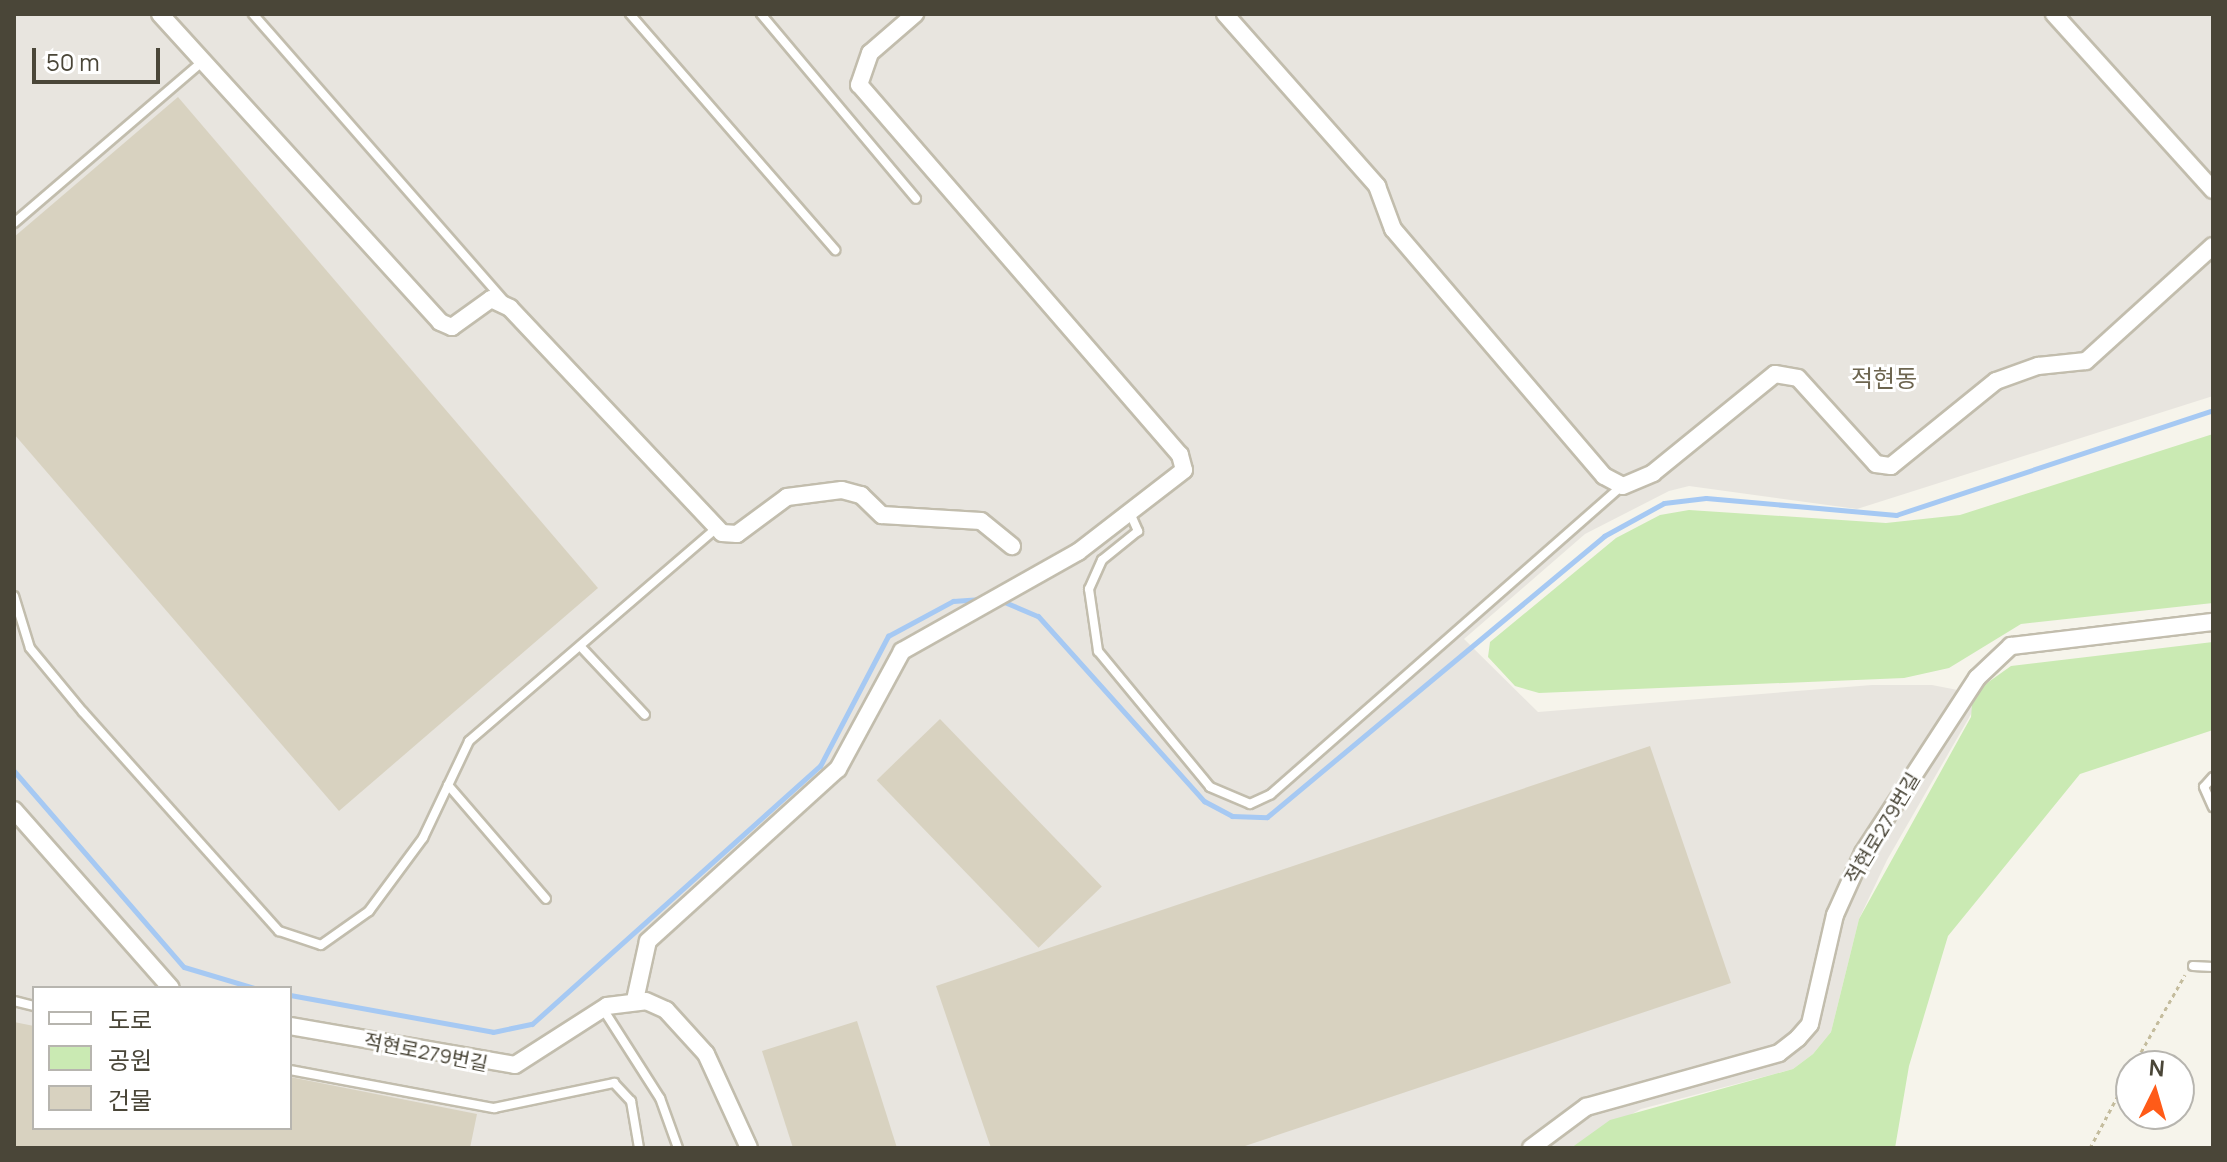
<!DOCTYPE html>
<html>
<head>
<meta charset="utf-8">
<style>
	body { margin:0 }
	#map { position:relative; width:2227px; height:1162px; overflow:hidden; background:#f6f4eb; font-family:Manrope,"Noto Sans KR",sans-serif }
	div>[style] { position:absolute }
	.industrial>* { inset:0; background:#e8e5df }
	.green>* { inset:0; background:#caeab3 }
	.stream>* { height:5px; margin:-2.5px; padding:0 2.5px; transform-origin:2.5px; border-radius:2.5px; background:#a6c9f3 }
	.building>* { inset:0; background:#d8d2c0; transform-origin:0 0 }
	.path>* { height:3px; margin-top:-1.5px; transform-origin:0; background:repeating-linear-gradient(90deg,#c4bc9d 0 4px,transparent 0 8px) }
	.roads { filter:drop-shadow(2px 0 #c2bdad) drop-shadow(-2px 0 #c2bdad) drop-shadow(0 2px #c2bdad) drop-shadow(0 -2px #c2bdad) }
	.lane>* { height:8px; margin:-4px; padding:0 4px; transform-origin:4px; border-radius:4px; background:#fff }
	.street>* { height:16px; margin:-8px; padding:0 8px; transform-origin:8px; border-radius:8px; background:#fff }
	span { translate:-50% -50%; white-space:nowrap; text-align:center; line-height:1.15; -webkit-text-stroke:6px #fff; paint-order:stroke }
	.street-label { font-size:20px; color:#4a4638 }
	.quarter-label { font-size:24px; color:#6d654f }
	.frame { position:absolute; inset:0; border:16px solid #4a4638; pointer-events:none }
	.legend { position:absolute; left:32px; top:986px; width:260px; height:144px; box-sizing:border-box; background:#fff; border:2px solid #b7b5af; margin:0; padding:10px 14px; list-style:none; font-size:24px; color:#4a4638 }
	.legend li { display:flex; align-items:center; gap:16px; height:40px }
	.legend b { width:40px; border:2px solid #b7b5af }
	.north { position:absolute; left:2115px; top:1050px; width:80px; height:80px; box-sizing:border-box; background:#fff; border:2px solid #b7b5af; border-radius:50%; rotate:5deg; font-size:22px; font-weight:700; line-height:32px; text-align:center; color:#4a4638 }
	.north::after { content:''; display:block; margin:auto; width:28px; height:36px; background:#ff5b18; clip-path:polygon(50% 0,100% 100%,50% 72%,0 100%) }
	.scale { position:absolute; left:32px; top:48px; width:128px; height:36px; box-sizing:border-box; border:4px solid #4a4638; border-top:0; padding-left:10px; font-size:24px; line-height:28px; white-space:nowrap; color:#4a4638; -webkit-text-stroke:6px #fff; paint-order:stroke }
</style>
</head>
<body>
<div id="map">
	<div class="industrial">
		<i style="clip-path:polygon(evenodd,14px 14px,2213px 14px,2213px 396px,1857px 509px,1689px 486px,1669px 491px,1585px 534px,1464px 639px,1538px 712px,1872px 685px,1932px 685px,1973px 693px,1978px 702px,1887px 860px,1859px 919px,1831px 1032px,1813px 1054px,1793px 1069px,1641px 1109px,1571px 1148px,14px 1148px,14px 14px,34px 988px,290px 988px,290px 1128px,34px 1128px,34px 988px)"></i>
	</div>
	<div class="green">
		<i style="clip-path:polygon(2213px 434px,2213px 603px,2021px 624px,1949px 668px,1904px 678px,1539px 693px,1515px 686px,1488px 657px,1490px 642px,1616px 538px,1660px 515px,1689px 510px,1886px 523px,1960px 515px)"></i>
		<i style="clip-path:polygon(2213px 642px,2213px 730px,2080px 774px,1948px 936px,1909px 1066px,1895px 1148px,1571px 1148px,1610px 1120px,1793px 1069px,1813px 1054px,1831px 1032px,1859px 919px,1971px 717px,1973px 693px,2011px 666px)"></i>
	</div>
	<div class="stream">
		<i style="left:1002px;top:601px;width:39px;rotate:23deg"></i>
		<i style="left:1038px;top:616px;width:249px;rotate:48.1deg"></i>
		<i style="left:1204px;top:801px;width:32px;rotate:28deg"></i>
		<i style="left:1232px;top:816px;width:35px;rotate:2deg"></i>
		<i style="left:1267px;top:817px;width:439px;rotate:-39.8deg"></i>
		<i style="left:1604px;top:536px;width:68px;rotate:-28.8deg"></i>
		<i style="left:1664px;top:503px;width:42px;rotate:-6.8deg"></i>
		<i style="left:1706px;top:498px;width:191px;rotate:5.1deg"></i>
		<i style="left:1896px;top:515px;width:334px;rotate:-18.3deg"></i>
		<i style="left:14px;top:771px;width:259px;rotate:49.1deg"></i>
		<i style="left:184px;top:967px;width:73px;rotate:16.7deg"></i>
		<i style="left:290px;top:995px;width:206px;rotate:10.3deg"></i>
		<i style="left:493px;top:1032px;width:40px;rotate:-12deg"></i>
		<i style="left:532px;top:1024px;width:387px;rotate:-41.9deg"></i>
		<i style="left:820px;top:766px;width:147px;rotate:-62.4deg"></i>
		<i style="left:888px;top:636px;width:74px;rotate:-28.3deg"></i>
		<i style="left:953px;top:601px;width:32px;rotate:-4deg"></i>
	</div>
	<div class="building">
		<i style="clip-path:polygon(178px 97px,598px 588px,339px 811px,14px 434px,14px 237px)"></i>
		<i style="left:940px;top:719px;width:233px;height:88px;rotate:46deg"></i>
		<i style="clip-path:polygon(1650px 746px,1731px 983px,1239px 1148px,991px 1148px,936px 986px)"></i>
		<i style="clip-path:polygon(857px 1021px,897px 1148px,793px 1148px,762px 1051px)"></i>
		<i style="clip-path:polygon(14px 1022px,34px 1026px,34px 1128px,290px 1128px,290px 1077px,477px 1114px,470px 1148px,14px 1148px)"></i>
	</div>
	<div class="path">
		<i style="left:2133px;top:1066px;width:105px;rotate:-60.3deg"></i>
		<i style="left:2090px;top:1148px;width:87px;rotate:-62deg"></i>
	</div>
	<div class="roads">
		<div class="lane">
			<i style="left:253px;top:14px;width:381px;rotate:48.8deg"></i>
			<i style="left:630px;top:14px;width:313px;rotate:49deg"></i>
			<i style="left:761px;top:14px;width:241px;rotate:50deg"></i>
			<i style="left:14px;top:223px;width:249px;rotate:-40.6deg"></i>
			<i style="left:1130px;top:513px;width:20px;rotate:66deg"></i>
			<i style="left:1138px;top:531px;width:46px;rotate:141.1deg"></i>
			<i style="left:1102px;top:560px;width:32px;rotate:114deg"></i>
			<i style="left:1089px;top:589px;width:63px;rotate:81.7deg"></i>
			<i style="left:1098px;top:651px;width:176px;rotate:50.5deg"></i>
			<i style="left:1210px;top:787px;width:43px;rotate:23deg"></i>
			<i style="left:1250px;top:804px;width:23px;rotate:-25deg"></i>
			<i style="left:1271px;top:794px;width:467px;rotate:-41.3deg"></i>
			<i style="left:14px;top:596px;width:54px;rotate:72.9deg"></i>
			<i style="left:30px;top:648px;width:83px;rotate:50.4deg"></i>
			<i style="left:83px;top:712px;width:294px;rotate:48.2deg"></i>
			<i style="left:279px;top:931px;width:44px;rotate:18.4deg"></i>
			<i style="left:321px;top:945px;width:59px;rotate:-35.3deg"></i>
			<i style="left:369px;top:911px;width:91px;rotate:-53.5deg"></i>
			<i style="left:423px;top:838px;width:107px;rotate:-64.6deg"></i>
			<i style="left:469px;top:741px;width:327px;rotate:-40.7deg"></i>
			<i style="left:581px;top:647px;width:93px;rotate:46.7deg"></i>
			<i style="left:2213px;top:777px;width:13px;rotate:132deg"></i>
			<i style="left:2204px;top:787px;width:22px;rotate:66deg"></i>
			<i style="left:448px;top:785px;width:150px;rotate:49.3deg"></i>
			<i style="left:2193px;top:966px;width:20px;rotate:3deg"></i>
			<i style="left:14px;top:1001px;width:21px;rotate:14deg"></i>
			<i style="left:603px;top:1009px;width:106px;rotate:57.4deg"></i>
			<i style="left:660px;top:1098px;width:53px;rotate:70.2deg"></i>
			<i style="left:290px;top:1070px;width:208px;rotate:10.6deg"></i>
			<i style="left:494px;top:1108px;width:123px;rotate:-11.8deg"></i>
			<i style="left:614px;top:1083px;width:25px;rotate:47deg"></i>
			<i style="left:631px;top:1101px;width:48px;rotate:80.3deg"></i>
		</div>
		<div class="street">
			<i style="left:160px;top:14px;width:416px;rotate:47.7deg"></i>
			<i style="left:440px;top:322px;width:13px;rotate:23deg"></i>
			<i style="left:452px;top:327px;width:48px;rotate:-35.7deg"></i>
			<i style="left:491px;top:299px;width:21px;rotate:25deg"></i>
			<i style="left:510px;top:308px;width:309px;rotate:46.7deg"></i>
			<i style="left:722px;top:533px;width:15px;rotate:4deg"></i>
			<i style="left:737px;top:534px;width:62px;rotate:-36.5deg"></i>
			<i style="left:787px;top:497px;width:55px;rotate:-7.3deg"></i>
			<i style="left:842px;top:490px;width:20px;rotate:15deg"></i>
			<i style="left:861px;top:495px;width:29px;rotate:44deg"></i>
			<i style="left:882px;top:515px;width:99px;rotate:3.5deg"></i>
			<i style="left:981px;top:521px;width:40px;rotate:39deg"></i>
			<i style="left:1225px;top:14px;width:230px;rotate:48.5deg"></i>
			<i style="left:1377px;top:186px;width:46px;rotate:69.6deg"></i>
			<i style="left:1393px;top:229px;width:325px;rotate:49.5deg"></i>
			<i style="left:1604px;top:476px;width:21px;rotate:28deg"></i>
			<i style="left:1623px;top:486px;width:33px;rotate:-23deg"></i>
			<i style="left:1653px;top:473px;width:157px;rotate:-39.1deg"></i>
			<i style="left:1775px;top:374px;width:23px;rotate:10deg"></i>
			<i style="left:1798px;top:378px;width:116px;rotate:47.8deg"></i>
			<i style="left:1876px;top:464px;width:15px;rotate:8deg"></i>
			<i style="left:1891px;top:466px;width:135px;rotate:-39deg"></i>
			<i style="left:1996px;top:381px;width:45px;rotate:-19.7deg"></i>
			<i style="left:2038px;top:366px;width:48px;rotate:-5.9deg"></i>
			<i style="left:2086px;top:361px;width:171px;rotate:-42.2deg"></i>
			<i style="left:2054px;top:14px;width:237px;rotate:47.9deg"></i>
			<i style="left:14px;top:810px;width:237px;rotate:48.6deg"></i>
			<i style="left:635px;top:1000px;width:60px;rotate:-77.6deg"></i>
			<i style="left:648px;top:941px;width:256px;rotate:-42.2deg"></i>
			<i style="left:838px;top:769px;width:134px;rotate:-61.5deg"></i>
			<i style="left:902px;top:651px;width:202px;rotate:-29.4deg"></i>
			<i style="left:1078px;top:552px;width:134px;rotate:-37.7deg"></i>
			<i style="left:1184px;top:470px;width:16px;rotate:-105deg"></i>
			<i style="left:1180px;top:455px;width:490px;rotate:-130.9deg"></i>
			<i style="left:859px;top:85px;width:34px;rotate:-71deg"></i>
			<i style="left:870px;top:53px;width:60px;rotate:-40.9deg"></i>
			<i style="left:290px;top:1026px;width:228px;rotate:9.8deg"></i>
			<i style="left:515px;top:1065px;width:109px;rotate:-32.7deg"></i>
			<i style="left:607px;top:1006px;width:39px;rotate:-7deg"></i>
			<i style="left:646px;top:1001px;width:22px;rotate:24deg"></i>
			<i style="left:666px;top:1010px;width:59px;rotate:47.7deg"></i>
			<i style="left:706px;top:1054px;width:103px;rotate:65.4deg"></i>
			<i style="left:1531px;top:1148px;width:69px;rotate:-36.7deg"></i>
			<i style="left:1586px;top:1107px;width:200px;rotate:-15.6deg"></i>
			<i style="left:1779px;top:1053px;width:24px;rotate:-38deg"></i>
			<i style="left:1798px;top:1038px;width:18px;rotate:-49deg"></i>
			<i style="left:1810px;top:1024px;width:112px;rotate:-77.1deg"></i>
			<i style="left:1835px;top:915px;width:68px;rotate:-65.7deg"></i>
			<i style="left:1863px;top:853px;width:209px;rotate:-56.9deg"></i>
			<i style="left:1977px;top:678px;width:47px;rotate:-43.3deg"></i>
			<i style="left:2011px;top:646px;width:203px;rotate:-6.8deg"></i>
		</div>
	</div>
	<div class="street-label">
		<span style="left:1882px;top:828px;rotate:-59deg">적현로279번길</span>
		<span style="left:426px;top:1052px;rotate:11deg">적현로279번길</span>
	</div>
	<div class="quarter-label">
		<span style="left:1884px;top:378px">적현동</span>
	</div>
	<div class="frame"></div>
	<ul class="legend">
	<li><b style="height:10px;background:#fff"></b>도로</li>
	<li><b style="height:22px;background:#caeab3"></b>공원</li>
	<li><b style="height:22px;background:#d8d2c0"></b>건물</li>
	</ul>
	<div class="north">N</div>
	<div class="scale">50 m</div>
</div>
</body>
</html>
